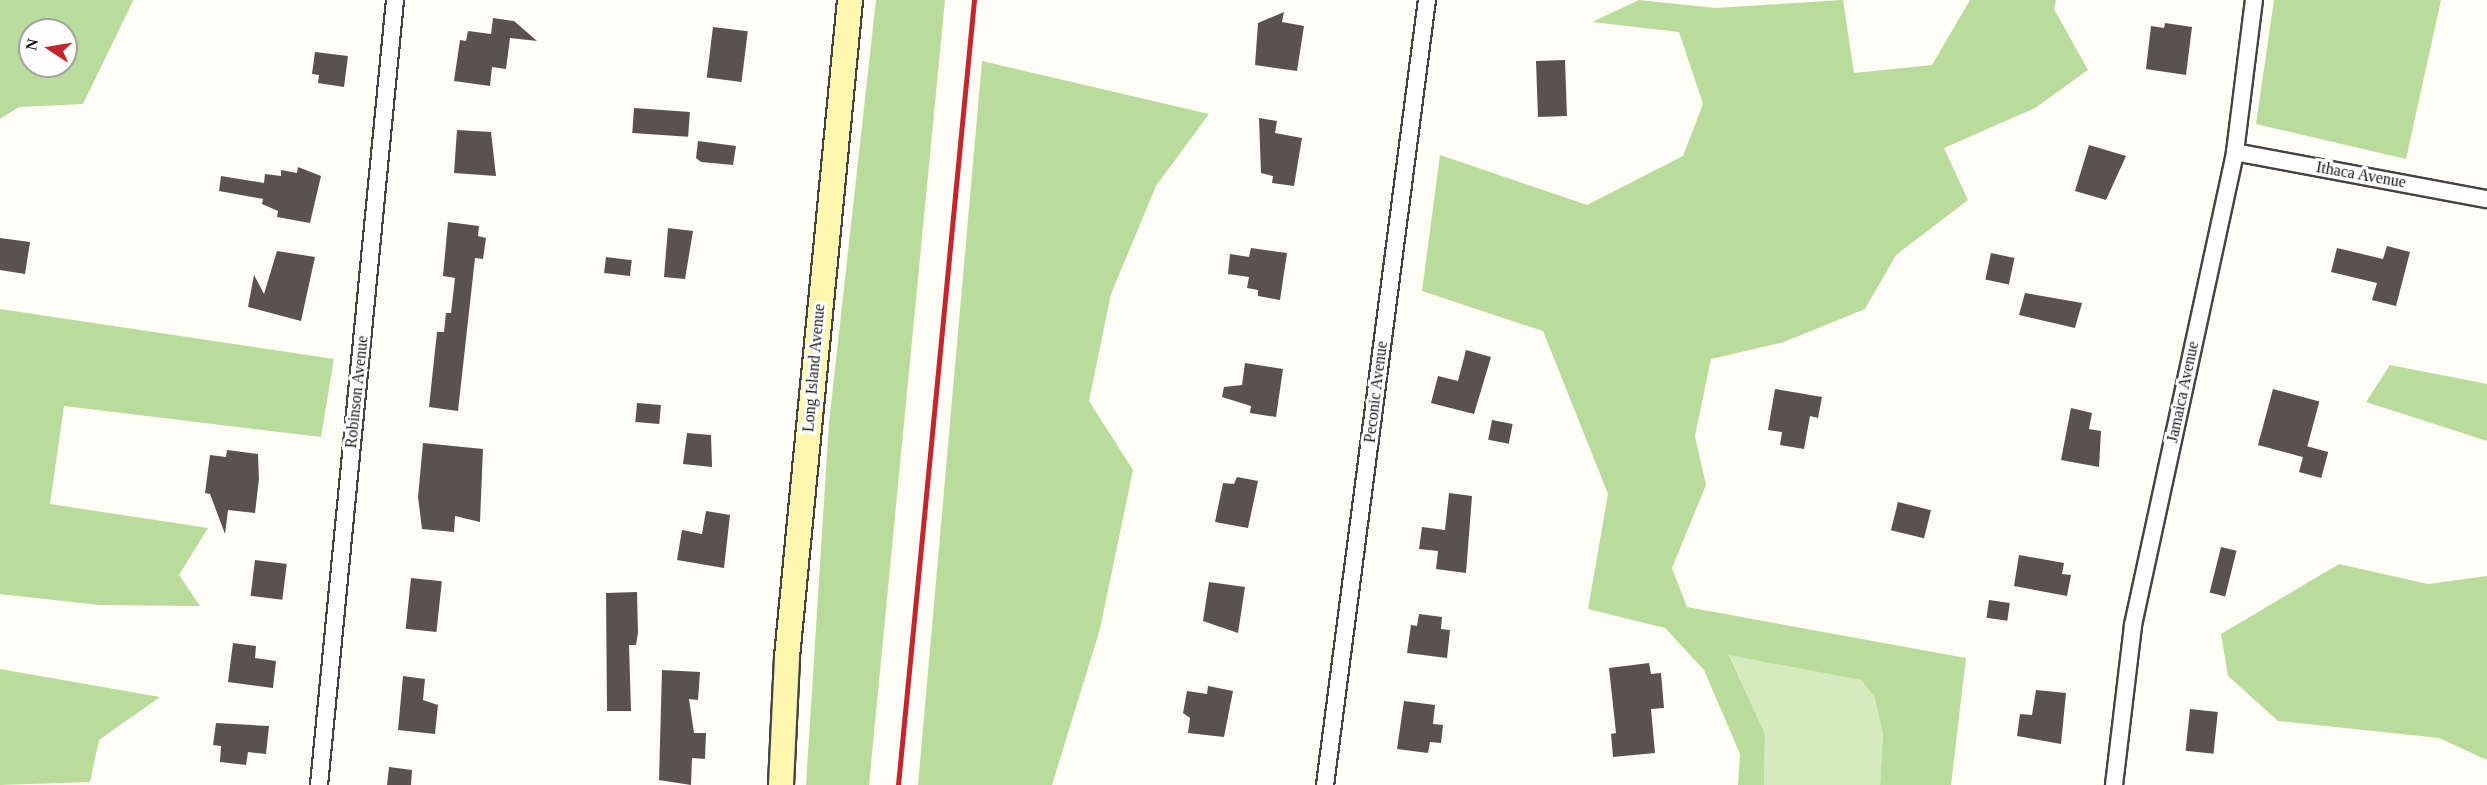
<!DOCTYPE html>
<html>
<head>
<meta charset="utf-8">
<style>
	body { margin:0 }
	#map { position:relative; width:2487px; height:785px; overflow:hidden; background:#fffdf5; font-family:Georgia,serif }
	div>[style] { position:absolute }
	.green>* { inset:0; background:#d5ebbd }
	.forest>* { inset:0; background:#b9dc9c }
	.building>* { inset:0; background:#5a524d; transform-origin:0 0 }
	.roads { filter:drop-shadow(2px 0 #444) drop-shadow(-2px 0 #444) drop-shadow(0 2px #444) drop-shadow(0 -2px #444) }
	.street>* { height:16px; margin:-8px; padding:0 8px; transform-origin:8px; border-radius:8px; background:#fff }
	.secondary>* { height:24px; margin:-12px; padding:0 12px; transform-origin:12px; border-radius:12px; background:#fff6b0 }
	.rail>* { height:4.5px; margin:-2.25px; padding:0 2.25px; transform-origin:2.25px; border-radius:2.25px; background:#c4262e }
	span { translate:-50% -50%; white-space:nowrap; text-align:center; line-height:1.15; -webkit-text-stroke:6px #fff; paint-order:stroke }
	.street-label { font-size:16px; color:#111 }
	.north { position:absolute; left:18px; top:18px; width:60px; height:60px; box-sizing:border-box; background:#fff; border:2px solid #a0a0a0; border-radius:50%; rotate:282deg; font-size:16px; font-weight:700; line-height:24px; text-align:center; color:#111 }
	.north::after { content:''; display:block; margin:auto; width:21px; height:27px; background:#c4262e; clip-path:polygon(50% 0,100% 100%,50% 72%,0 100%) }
</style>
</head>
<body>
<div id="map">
	<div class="green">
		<i style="clip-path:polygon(1729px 654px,1861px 680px,1874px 696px,1883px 733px,1880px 785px,1764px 785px,1765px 734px)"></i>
	</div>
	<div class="forest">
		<i style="clip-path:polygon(evenodd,0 0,133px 0,133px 1px,83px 104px,19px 107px,0 119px,0 0,30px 30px,66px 30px,66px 66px,30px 66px,30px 30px)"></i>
		<i style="clip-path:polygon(876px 0,945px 0,869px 785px,806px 785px,829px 423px)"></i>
		<i style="clip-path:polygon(1639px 0,1715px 8px,1843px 0,1854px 73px,1932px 65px,1970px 0,2056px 0,2054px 9px,2088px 70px,2035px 108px,1944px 148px,1968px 200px,1896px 255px,1865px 309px,1784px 342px,1711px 359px,1695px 436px,1706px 485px,1672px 568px,1687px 607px,1966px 658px,1951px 785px,1880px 785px,1883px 733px,1874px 696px,1861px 680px,1729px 655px,1765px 734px,1764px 785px,1738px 785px,1740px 754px,1704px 670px,1665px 628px,1588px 609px,1608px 494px,1543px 331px,1422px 291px,1440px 155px,1587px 205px,1683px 156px,1703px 104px,1679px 32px,1592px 22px)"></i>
		<i style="clip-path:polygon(2274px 0,2441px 0,2406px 159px,2256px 124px)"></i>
		<i style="clip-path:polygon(982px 61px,1209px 114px,1156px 186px,1111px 294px,1089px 401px,1133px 470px,1100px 629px,1052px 785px,918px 785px)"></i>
		<i style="clip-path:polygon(0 309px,334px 359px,321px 437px,64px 406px,50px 504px,208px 528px,179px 575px,200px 606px,99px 605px,0 594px)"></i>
		<i style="clip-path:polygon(2390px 365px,2487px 384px,2487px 441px,2366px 402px)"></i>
		<i style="clip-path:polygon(2339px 564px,2428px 584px,2487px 576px,2487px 760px,2439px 738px,2278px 721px,2228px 676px,2221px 634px)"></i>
		<i style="clip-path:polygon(0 669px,160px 697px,99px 740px,90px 782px,0 785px)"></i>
	</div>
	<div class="building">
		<i style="clip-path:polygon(1284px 12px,1282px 22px,1304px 26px,1297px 71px,1255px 65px,1258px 23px)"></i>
		<i style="clip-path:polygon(493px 18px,514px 21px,537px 41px,510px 38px,506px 69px,492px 67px,490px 86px,454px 81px,460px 40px,466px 41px,468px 31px,491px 34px)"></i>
		<i style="clip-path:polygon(2165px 23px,2192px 27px,2186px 75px,2146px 69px,2151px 26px,2164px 28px)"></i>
		<i style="left:713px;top:27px;width:35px;height:51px;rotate:7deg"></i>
		<i style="clip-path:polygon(315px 52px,348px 56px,344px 87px,318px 83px,319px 75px,312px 74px)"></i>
		<i style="left:1565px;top:60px;width:56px;height:29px;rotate:88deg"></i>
		<i style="left:634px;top:108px;width:56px;height:25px;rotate:4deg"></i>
		<i style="clip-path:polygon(1259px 118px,1277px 121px,1275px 133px,1302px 138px,1294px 186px,1272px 183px,1273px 176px,1261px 173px)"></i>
		<i style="clip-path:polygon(457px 130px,491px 132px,496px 176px,454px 173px)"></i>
		<i style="clip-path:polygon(698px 141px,736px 146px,733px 165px,701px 162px,696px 158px)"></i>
		<i style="clip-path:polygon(2089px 145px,2126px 156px,2106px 200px,2075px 191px)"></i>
		<i style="clip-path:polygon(298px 167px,321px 176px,310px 223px,277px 217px,278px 211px,262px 204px,263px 199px,219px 191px,221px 176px,264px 183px,265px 174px,281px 176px,281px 170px,297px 173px)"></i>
		<i style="clip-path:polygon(448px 222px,479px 226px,478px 236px,486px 238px,483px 259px,475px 258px,458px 411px,429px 407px,437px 332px,444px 332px,446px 313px,451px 313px,455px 278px,443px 276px)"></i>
		<i style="clip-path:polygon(668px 228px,693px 231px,685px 279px,664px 277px)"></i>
		<i style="clip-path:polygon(0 238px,30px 242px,25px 274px,0 270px)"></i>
		<i style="clip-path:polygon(2387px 246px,2410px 252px,2396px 306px,2372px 300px,2377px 283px,2331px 272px,2337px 248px,2383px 259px)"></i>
		<i style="clip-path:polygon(1251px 248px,1287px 253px,1280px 300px,1258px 296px,1258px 290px,1247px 288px,1249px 277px,1228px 274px,1230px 254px,1249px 257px)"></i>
		<i style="clip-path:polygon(277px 251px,315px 257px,301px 321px,248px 307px,254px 275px,264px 294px)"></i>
		<i style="left:1991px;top:253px;width:24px;height:27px;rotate:12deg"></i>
		<i style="left:606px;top:257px;width:26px;height:16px;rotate:7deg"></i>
		<i style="clip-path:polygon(2025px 293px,2082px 303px,2075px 328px,2019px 315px)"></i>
		<i style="clip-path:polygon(1466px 350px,1491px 357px,1474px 414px,1431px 403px,1438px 376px,1458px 381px)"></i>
		<i style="clip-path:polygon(1245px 363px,1283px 369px,1276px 417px,1250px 413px,1251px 406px,1222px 397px,1224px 387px,1242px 385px)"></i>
		<i style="clip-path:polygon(1775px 389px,1822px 397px,1818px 418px,1810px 416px,1804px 449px,1780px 445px,1782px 432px,1768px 430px)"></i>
		<i style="left:2273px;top:389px;width:48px;height:58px;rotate:15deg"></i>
		<i style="left:637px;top:403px;width:24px;height:19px;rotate:5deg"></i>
		<i style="clip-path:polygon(2071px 408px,2092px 413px,2089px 429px,2101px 431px,2099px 467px,2061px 460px)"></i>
		<i style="left:1492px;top:420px;width:21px;height:20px;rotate:11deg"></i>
		<i style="clip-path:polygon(687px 433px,711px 435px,712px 467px,683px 464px)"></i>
		<i style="clip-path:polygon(423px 443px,483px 449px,480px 522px,455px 516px,454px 532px,422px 529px,418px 497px)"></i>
		<i style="left:2306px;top:446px;width:23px;height:27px;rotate:15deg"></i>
		<i style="clip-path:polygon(227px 450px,258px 454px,259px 479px,255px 513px,228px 510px,225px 534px,210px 494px,205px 493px,210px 455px,226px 457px)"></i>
		<i style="clip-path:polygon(1237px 477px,1258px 481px,1248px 528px,1215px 522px,1223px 483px,1234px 484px)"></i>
		<i style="clip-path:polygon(1449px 493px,1472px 496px,1466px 573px,1436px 569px,1438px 551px,1419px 549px,1422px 527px,1445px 530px)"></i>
		<i style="left:1898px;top:502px;width:34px;height:29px;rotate:14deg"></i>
		<i style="clip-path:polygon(706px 511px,730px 515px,724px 568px,677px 560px,682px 530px,702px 534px)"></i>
		<i style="left:2221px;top:547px;width:16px;height:47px;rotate:14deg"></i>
		<i style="clip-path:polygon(2019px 555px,2064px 563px,2062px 574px,2071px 575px,2067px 596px,2014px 586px)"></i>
		<i style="left:255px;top:560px;width:32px;height:36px;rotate:7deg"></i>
		<i style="left:411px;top:578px;width:31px;height:51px;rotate:6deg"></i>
		<i style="clip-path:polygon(1209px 582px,1245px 587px,1238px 633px,1203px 621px)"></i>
		<i style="clip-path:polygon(637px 592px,638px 633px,636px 645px,629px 645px,631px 711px,607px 711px,606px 593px)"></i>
		<i style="left:1989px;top:600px;width:21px;height:18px;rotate:8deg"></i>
		<i style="clip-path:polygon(1419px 614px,1442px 617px,1441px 629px,1450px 630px,1447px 658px,1407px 653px,1411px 625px,1417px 626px)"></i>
		<i style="clip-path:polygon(233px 643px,256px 646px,255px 658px,276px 661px,273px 688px,228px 682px)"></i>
		<i style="clip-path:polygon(1649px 663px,1651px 674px,1661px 673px,1664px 708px,1651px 709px,1655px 753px,1613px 757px,1611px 734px,1616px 733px,1609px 668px)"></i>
		<i style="clip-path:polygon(662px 670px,700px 672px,698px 700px,689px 699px,694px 733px,706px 733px,705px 759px,692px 758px,691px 785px,659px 780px)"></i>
		<i style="clip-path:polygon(403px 676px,425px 679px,423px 700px,438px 705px,435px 734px,398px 730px)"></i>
		<i style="clip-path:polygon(1208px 686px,1233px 691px,1224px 737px,1188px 733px,1190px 718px,1183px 713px,1187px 691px,1207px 694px)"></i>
		<i style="clip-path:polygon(2036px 690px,2066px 693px,2061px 744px,2017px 736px,2020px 714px,2032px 715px)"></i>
		<i style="clip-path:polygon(1404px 701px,1435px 705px,1433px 724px,1443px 725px,1441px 743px,1430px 742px,1428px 753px,1397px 749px)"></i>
		<i style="left:2190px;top:709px;width:28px;height:42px;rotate:6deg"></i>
		<i style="clip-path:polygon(216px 723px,269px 726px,266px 754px,248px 752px,246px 765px,220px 762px,221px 746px,213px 745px)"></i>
		<i style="clip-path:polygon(389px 767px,412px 770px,411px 785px,387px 785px)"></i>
	</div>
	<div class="roads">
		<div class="street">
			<i style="left:2235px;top:152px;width:256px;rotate:10.6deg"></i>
			<i style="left:319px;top:785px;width:789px;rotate:-84.47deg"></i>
			<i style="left:1325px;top:785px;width:792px;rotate:-82.6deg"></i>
			<i style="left:2114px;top:785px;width:161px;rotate:-83.2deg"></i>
			<i style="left:2133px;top:625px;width:484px;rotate:-77.8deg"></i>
			<i style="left:2235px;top:152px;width:153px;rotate:-82.9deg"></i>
		</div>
		<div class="secondary">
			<i style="left:781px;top:785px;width:128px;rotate:-87.3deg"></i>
			<i style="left:787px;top:657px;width:660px;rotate:-84.52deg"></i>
		</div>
	</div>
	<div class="rail">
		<i style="left:898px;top:785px;width:789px;rotate:-84.47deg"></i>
	</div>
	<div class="street-label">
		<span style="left:2361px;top:175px;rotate:10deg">Ithaca Avenue</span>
		<span style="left:814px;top:368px;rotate:-85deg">Long Island Avenue</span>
		<span style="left:357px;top:392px;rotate:-84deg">Robinson Avenue</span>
		<span style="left:1376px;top:392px;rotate:-83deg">Peconic Avenue</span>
		<span style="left:2183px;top:392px;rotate:-78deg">Jamaica Avenue</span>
	</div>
	<div class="north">N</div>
</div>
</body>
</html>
